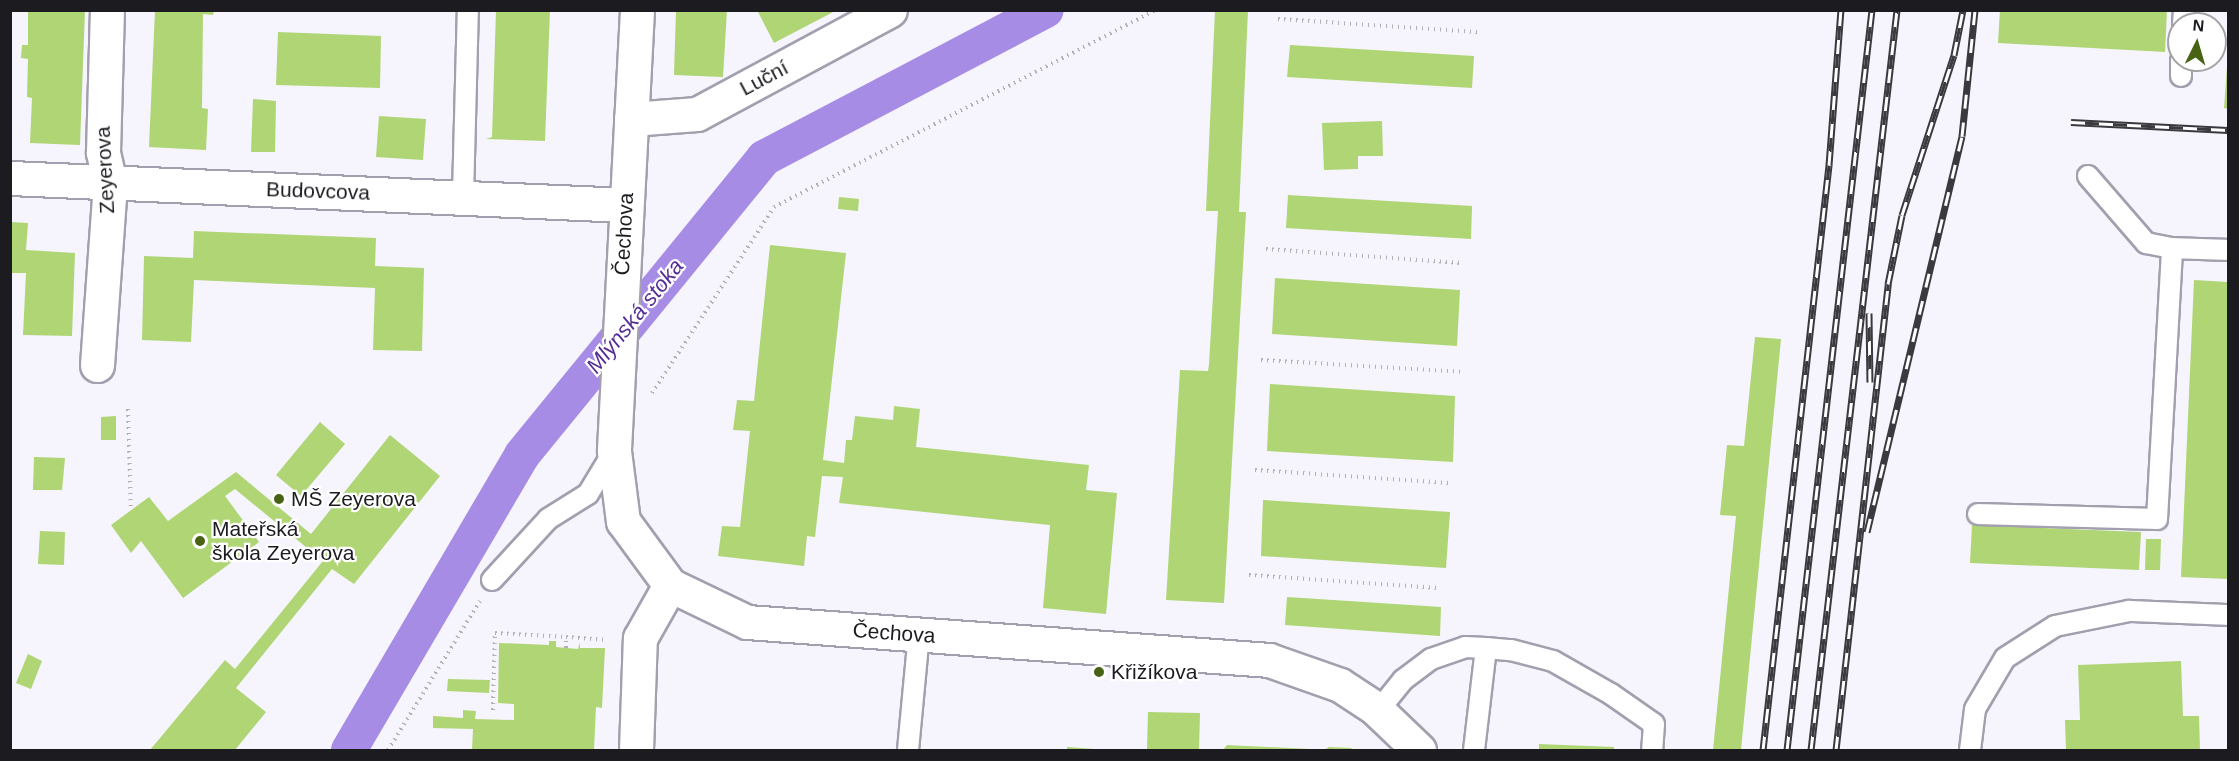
<!DOCTYPE html>
<html>
<head>
<meta charset="utf-8">
<style>
  body { margin:0 }
  #map { position:relative; width:2239px; height:761px; overflow:hidden; background:#f6f4fd; font-family:Arial,sans-serif }
  div>[style] { position:absolute }
  [style*='--x'] { left:calc(var(--x)*1px); top:calc(var(--y)*1px); width:calc(var(--w)*1px); rotate:calc(var(--a)*1deg) }
  .canal>* { height:36px; margin:-18px; padding:0 18px; transform-origin:18px; border-radius:18px; background:#a68ce5 }
  .building>* { inset:0; background:#afd575 }
  .path>* { height:4px; margin-top:-2px; transform-origin:0; background:repeating-linear-gradient(90deg,#b1b0b8 0 1.5px,transparent 0 6px) }
  .roads { filter:drop-shadow(2px 0 #a39fae) drop-shadow(-2px 0 #a39fae) drop-shadow(0 2px #a39fae) drop-shadow(0 -2px #a39fae) }
  .lane>* { height:20px; margin:-10px; padding:0 10px; transform-origin:10px; border-radius:10px; background:#fff }
  .street>* { height:33px; margin:-16.5px; padding:0 16.5px; transform-origin:16.5px; border-radius:16.5px; background:#fff }
  .rail>* { height:7px; margin-top:-3.5px; transform-origin:0; background:repeating-linear-gradient(90deg,#fff 0 14px,#3a393e 0 28px); box-sizing:border-box; border-block:2px solid #3a393e }
  .dots>* { width:16px; height:16px; translate:-50% -50%; box-sizing:border-box; border:3px solid #fff; border-radius:50% }
  span { translate:-50% -50%; white-space:nowrap; text-align:center; line-height:1.15; -webkit-text-stroke:4.5px #fff; paint-order:stroke }
  .street-label { font-size:21px; color:#1c1b20 }
  .poi-label { font-size:21px; color:#1c1b20 }
  .left { translate:0 -50%; text-align:left }
  .water-label { font-size:22px; color:#552e95; font-style:italic }
  .frame { position:absolute; inset:0; border:12px solid #1c1b20; pointer-events:none }
  .north { position:absolute; left:2167px; top:12px; width:60px; height:60px; box-sizing:border-box; background:#fff; border:2px solid #a4a4a6; border-radius:50%; rotate:5deg; font-size:16px; font-weight:700; line-height:24px; text-align:center; color:#1c1b20 }
  .north::after { content:''; display:block; margin:auto; width:21px; height:27px; background:#486313; clip-path:polygon(50% 0,100% 100%,50% 72%,0 100%) }
</style>
</head>
<body>
<div id="map">
  <div class="canal">
    <div style="--x:349;--y:750;--w:342;--a:-59.6"></div>
    <div style="--x:522;--y:455;--w:383;--a:-50.8"></div>
    <div style="--x:764;--y:158;--w:318;--a:-27.7"></div>
  </div>
  <div class="building">
    <div style="clip-path:polygon(28px 10px,85px 10px,80px 145px,30px 143px,32px 98px,27px 97px,28px 59px,21px 58px,22px 45px,28px 45px)"></div>
    <div style="clip-path:polygon(155px 10px,214px 10px,213px 15px,203px 14px,202px 108px,208px 109px,206px 150px,149px 147px)"></div>
    <div style="clip-path:polygon(496px 10px,550px 10px,545px 141px,486px 139px,492px 137px)"></div>
    <div style="clip-path:polygon(676px 10px,727px 10px,723px 77px,674px 75px)"></div>
    <div style="clip-path:polygon(757px 10px,837px 10px,774px 43px)"></div>
    <div style="clip-path:polygon(1215px 10px,1248px 10px,1239px 212px,1246px 212px,1224px 603px,1166px 600px,1180px 370px,1208px 371px,1209px 364px,1218px 211px,1206px 211px)"></div>
    <div style="clip-path:polygon(2000px 10px,2167px 10px,2165px 52px,1998px 43px)"></div>
    <div style="clip-path:polygon(278px 32px,381px 36px,380px 88px,276px 85px)"></div>
    <div style="clip-path:polygon(1290px 45px,1474px 56px,1472px 88px,1287px 77px)"></div>
    <div style="clip-path:polygon(2227px 67px,2228px 67px,2228px 109px,2224px 108px)"></div>
    <div style="clip-path:polygon(253px 99px,276px 101px,275px 152px,251px 152px)"></div>
    <div style="clip-path:polygon(379px 116px,426px 119px,423px 160px,376px 157px)"></div>
    <div style="clip-path:polygon(1382px 121px,1383px 156px,1358px 156px,1358px 169px,1324px 170px,1322px 123px)"></div>
    <div style="clip-path:polygon(1288px 195px,1472px 206px,1471px 239px,1286px 228px)"></div>
    <div style="clip-path:polygon(839px 197px,859px 199px,858px 211px,838px 209px)"></div>
    <div style="clip-path:polygon(10px 222px,28px 223px,26px 250px,75px 253px,72px 336px,23px 335px,26px 273px,10px 273px)"></div>
    <div style="clip-path:polygon(194px 231px,376px 238px,375px 266px,424px 268px,422px 351px,373px 350px,375px 288px,194px 280px,191px 342px,142px 340px,144px 256px,193px 258px)"></div>
    <div style="clip-path:polygon(770px 245px,846px 253px,823px 460px,844px 463px,846px 440px,852px 440px,855px 416px,893px 420px,894px 406px,920px 409px,916px 447px,1089px 465px,1086px 490px,1117px 493px,1106px 614px,1043px 608px,1050px 525px,839px 503px,843px 477px,822px 476px,815px 537px,807px 536px,804px 566px,718px 556px,722px 526px,740px 527px,750px 431px,733px 430px,737px 400px,754px 401px)"></div>
    <div style="clip-path:polygon(1275px 278px,1460px 290px,1457px 346px,1272px 334px)"></div>
    <div style="clip-path:polygon(2194px 280px,2228px 282px,2228px 579px,2181px 577px)"></div>
    <div style="clip-path:polygon(1755px 337px,1781px 339px,1741px 750px,1713px 750px,1736px 516px,1720px 515px,1727px 445px,1744px 446px)"></div>
    <div style="clip-path:polygon(1270px 384px,1455px 396px,1453px 462px,1267px 451px)"></div>
    <div style="clip-path:polygon(116px 416px,116px 440px,101px 440px,101px 417px)"></div>
    <div style="clip-path:polygon(320px 422px,345px 444px,301px 496px,276px 475px)"></div>
    <div style="clip-path:polygon(390px 435px,440px 476px,354px 584px,332px 569px,236px 688px,266px 712px,235px 750px,150px 750px,225px 660px,235px 669px,323px 561px,235px 489px,225px 496px,259px 542px,183px 598px,141px 541px,131px 553px,111px 525px,149px 497px,168px 521px,236px 472px,311px 534px)"></div>
    <div style="clip-path:polygon(34px 457px,65px 458px,62px 490px,33px 490px)"></div>
    <div style="clip-path:polygon(1263px 500px,1450px 512px,1446px 568px,1261px 556px)"></div>
    <div style="clip-path:polygon(1972px 525px,2141px 532px,2139px 570px,1970px 563px)"></div>
    <div style="clip-path:polygon(40px 531px,65px 532px,64px 565px,38px 564px)"></div>
    <div style="clip-path:polygon(2146px 539px,2161px 539px,2160px 570px,2145px 570px)"></div>
    <div style="clip-path:polygon(1287px 597px,1441px 607px,1440px 636px,1285px 625px)"></div>
    <div style="clip-path:polygon(549px 641px,556px 641px,556px 647px,578px 649px,580px 642px,580px 648px,605px 648px,602px 708px,596px 707px,594px 750px,472px 750px,473px 729px,433px 728px,433px 716px,463px 718px,463px 710px,476px 711px,475px 719px,514px 720px,514px 704px,498px 703px,499px 643px,549px 645px)"></div>
    <div style="clip-path:polygon(28px 654px,42px 661px,31px 689px,16px 683px)"></div>
    <div style="clip-path:polygon(2181px 661px,2183px 716px,2199px 716px,2200px 750px,2066px 750px,2065px 720px,2080px 720px,2078px 665px)"></div>
    <div style="clip-path:polygon(448px 679px,490px 680px,489px 693px,447px 691px)"></div>
    <div style="clip-path:polygon(1148px 712px,1200px 713px,1199px 750px,1147px 750px)"></div>
    <div style="clip-path:polygon(1539px 744px,1614px 747px,1614px 750px,1539px 750px)"></div>
    <div style="clip-path:polygon(1227px 745px,1310px 749px,1310px 750px,1223px 750px)"></div>
    <div style="clip-path:polygon(1067px 747px,1094px 749px,1094px 750px,1067px 750px)"></div>
    <div style="clip-path:polygon(1329px 747px,1351px 748px,1354px 750px,1324px 750px)"></div>
  </div>
  <div class="path">
    <div style="--x:1278;--y:19;--w:200;--a:3.7"></div>
    <div style="--x:1266;--y:249;--w:196;--a:4.1"></div>
    <div style="--x:1261;--y:360;--w:200;--a:3.4"></div>
    <div style="--x:652;--y:393;--w:222;--a:-56.7"></div>
    <div style="--x:774;--y:207;--w:429;--a:-27.3"></div>
    <div style="--x:128;--y:409;--w:101;--a:88.3"></div>
    <div style="--x:1255;--y:470;--w:195;--a:3.8"></div>
    <div style="--x:1249;--y:575;--w:191;--a:3.9"></div>
    <div style="--x:566;--y:648;--w:11;--a:-90"></div>
    <div style="--x:566;--y:637;--w:40;--a:4.3"></div>
    <div style="--x:493;--y:710;--w:77;--a:-88.5"></div>
    <div style="--x:495;--y:633;--w:71;--a:3.2"></div>
    <div style="--x:388;--y:750;--w:175;--a:-58.3"></div>
  </div>
  <div class="roads">
    <div class="lane">
      <div style="--x:2183;--y:24;--w:14;--a:-86"></div>
      <div style="--x:2181;--y:76;--w:16;--a:-90"></div>
      <div style="--x:2088;--y:176;--w:89;--a:49.1"></div>
      <div style="--x:2146;--y:243;--w:26;--a:11"></div>
      <div style="--x:463;--y:196;--w:186;--a:-88.5"></div>
      <div style="--x:1978;--y:514;--w:179;--a:1.6"></div>
      <div style="--x:2157;--y:519;--w:271;--a:-86.8"></div>
      <div style="--x:2172;--y:248;--w:56;--a:2"></div>
      <div style="--x:492;--y:580;--w:83;--a:-47.4"></div>
      <div style="--x:548;--y:519;--w:47;--a:-32"></div>
      <div style="--x:588;--y:494;--w:50;--a:-58.8"></div>
      <div style="--x:1486;--y:648;--w:25;--a:5"></div>
      <div style="--x:1511;--y:650;--w:43;--a:14.7"></div>
      <div style="--x:1553;--y:661;--w:67;--a:29.6"></div>
      <div style="--x:1611;--y:694;--w:52;--a:34.9"></div>
      <div style="--x:1654;--y:724;--w:26;--a:94"></div>
      <div style="--x:1378;--y:711;--w:40;--a:-51"></div>
      <div style="--x:1403;--y:680;--w:35;--a:-37"></div>
      <div style="--x:1431;--y:659;--w:36;--a:-19"></div>
      <div style="--x:1465;--y:647;--w:21;--a:3"></div>
      <div style="--x:1486;--y:648;--w:103;--a:96.7"></div>
      <div style="--x:908;--y:750;--w:117;--a:-84.6"></div>
      <div style="--x:1970;--y:750;--w:41;--a:-83"></div>
      <div style="--x:1975;--y:709;--w:59;--a:-59.5"></div>
      <div style="--x:2005;--y:658;--w:59;--a:-32.6"></div>
      <div style="--x:2055;--y:626;--w:76;--a:-11.5"></div>
      <div style="--x:2129;--y:611;--w:99;--a:2.3"></div>
    </div>
    <div class="street">
      <div style="--x:637;--y:10;--w:442;--a:93"></div>
      <div style="--x:614;--y:451;--w:71;--a:82.7"></div>
      <div style="--x:623;--y:521;--w:79;--a:53.7"></div>
      <div style="--x:670;--y:585;--w:85;--a:25.7"></div>
      <div style="--x:747;--y:622;--w:523;--a:4.16"></div>
      <div style="--x:1269;--y:660;--w:75;--a:19.4"></div>
      <div style="--x:1340;--y:685;--w:42;--a:33.3"></div>
      <div style="--x:1375;--y:708;--w:61;--a:43.7"></div>
      <div style="--x:631;--y:119;--w:66;--a:-4.3"></div>
      <div style="--x:697;--y:114;--w:219;--a:-28.3"></div>
      <div style="--x:10;--y:178;--w:616;--a:2.51"></div>
      <div style="--x:97;--y:365;--w:182;--a:-85.9"></div>
      <div style="--x:110;--y:183;--w:32;--a:-103"></div>
      <div style="--x:103;--y:152;--w:142;--a:-88.4"></div>
      <div style="--x:636;--y:750;--w:112;--a:-88"></div>
      <div style="--x:640;--y:638;--w:61;--a:-60.5"></div>
    </div>
  </div>
  <div class="rail">
    <div style="--x:2071;--y:122;--w:157;--a:2.9"></div>
    <div style="--x:1869;--y:313;--w:69;--a:89.2"></div>
    <div style="--x:1867;--y:532;--w:407;--a:-76.5"></div>
    <div style="--x:1962;--y:136;--w:127;--a:-84.1"></div>
    <div style="--x:1763;--y:750;--w:589;--a:-83.56"></div>
    <div style="--x:1829;--y:165;--w:155;--a:-85.6"></div>
    <div style="--x:1787;--y:750;--w:745;--a:-83.45"></div>
    <div style="--x:1811;--y:750;--w:745;--a:-83.37"></div>
    <div style="--x:1836;--y:750;--w:469;--a:-83.6"></div>
    <div style="--x:1888;--y:284;--w:70;--a:-78.5"></div>
    <div style="--x:1902;--y:215;--w:168;--a:-72"></div>
    <div style="--x:1954;--y:55;--w:46;--a:-78.7"></div>
  </div>
  <div class="dots">
    <div style="left:279px;top:499px;background:#486313"></div>
    <div style="left:200px;top:541px;background:#486313"></div>
    <div style="left:1099px;top:672px;background:#486313"></div>
  </div>
  <div class="street-label">
    <span style="left:764px;top:78px;rotate:-28deg">Luční</span>
    <span style="left:105px;top:170px;rotate:-93deg">Zeyerova</span>
    <span style="left:318px;top:191px;rotate:2deg">Budovcova</span>
    <span style="left:624px;top:234px;rotate:-87deg">Čechova</span>
    <span style="left:894px;top:633px;rotate:4deg">Čechova</span>
  </div>
  <div class="poi-label">
    <span class="left" style="left:291px;top:499px">MŠ Zeyerova</span>
    <span class="left" style="left:212px;top:541px">Mateřská<br>škola Zeyerova</span>
    <span class="left" style="left:1111px;top:672px">Křižíkova</span>
  </div>
  <div class="water-label">
    <span style="left:635px;top:316px;rotate:-51deg">Mlýnská stoka</span>
  </div>
  <div class="frame"></div>
  <div class="north">N</div>
</div>
</body>
</html>
